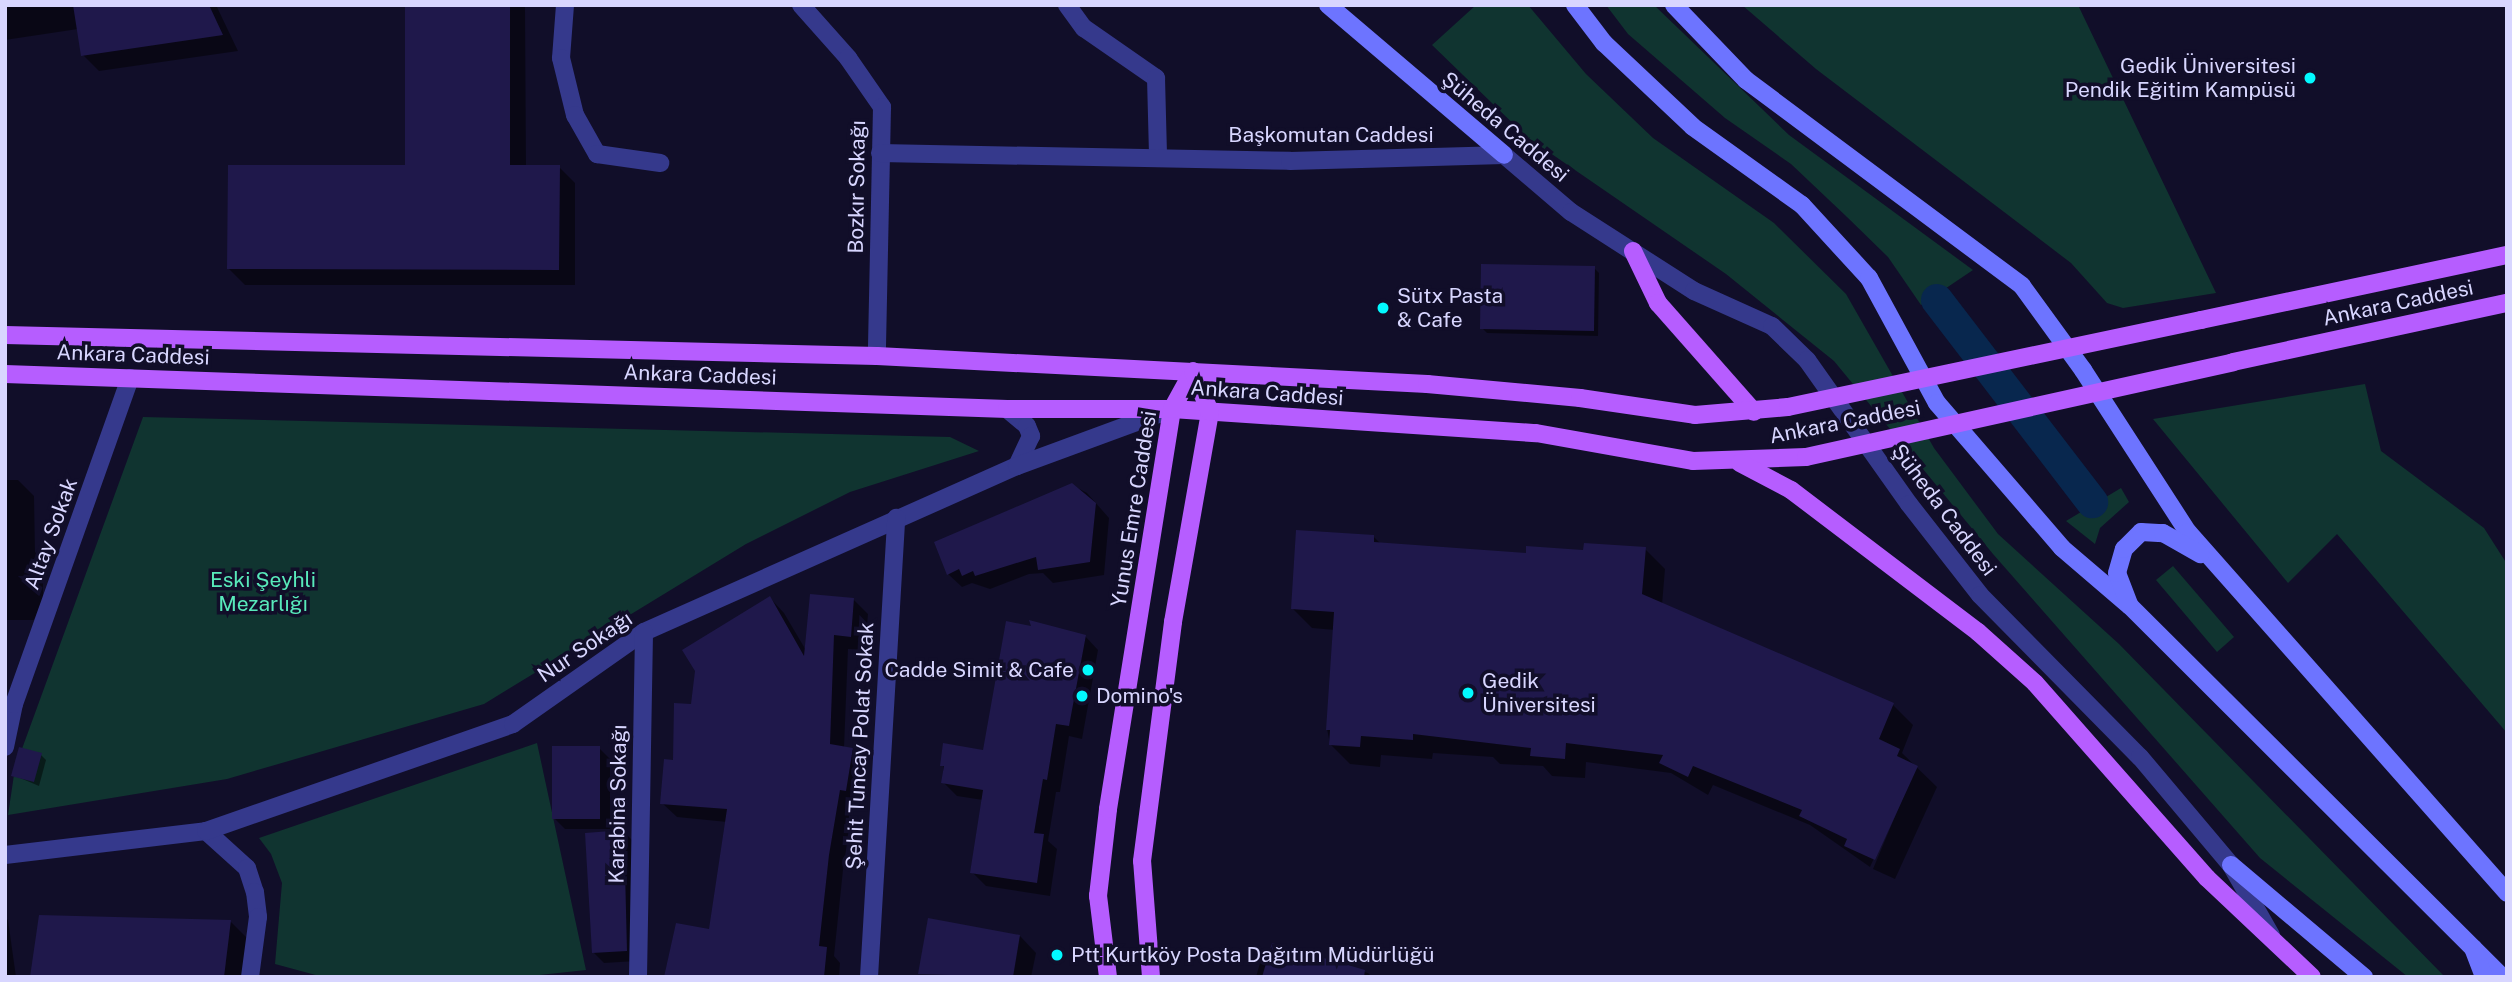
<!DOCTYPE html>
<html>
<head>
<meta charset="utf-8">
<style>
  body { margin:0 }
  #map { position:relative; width:2512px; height:982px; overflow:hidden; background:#110e29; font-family:"Public Sans",sans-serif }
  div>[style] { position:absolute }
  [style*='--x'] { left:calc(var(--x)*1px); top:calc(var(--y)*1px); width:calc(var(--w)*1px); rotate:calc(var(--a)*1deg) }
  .green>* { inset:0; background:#103430 }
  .shadow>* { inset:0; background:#0007 }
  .canal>* { height:32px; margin:-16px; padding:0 16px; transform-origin:16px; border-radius:16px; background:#08274e }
  .building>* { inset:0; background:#1f184b }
  .street>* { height:18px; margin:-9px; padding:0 9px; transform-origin:9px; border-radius:9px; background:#35398c }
  .secondary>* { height:18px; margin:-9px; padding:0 9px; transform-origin:9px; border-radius:9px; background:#6d74ff }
  .primary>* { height:18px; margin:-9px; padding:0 9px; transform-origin:9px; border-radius:9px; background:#b65dff }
  .primary-bridge>* { height:18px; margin:-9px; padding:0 9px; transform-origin:9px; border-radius:9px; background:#b65dff }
  .dots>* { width:19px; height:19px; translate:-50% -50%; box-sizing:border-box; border:4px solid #110e29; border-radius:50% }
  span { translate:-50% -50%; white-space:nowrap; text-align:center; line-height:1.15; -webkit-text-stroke:7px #110e29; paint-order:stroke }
  .poi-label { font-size:21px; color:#d8d6ff }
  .right { translate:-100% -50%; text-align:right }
  .left { translate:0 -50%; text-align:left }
  .street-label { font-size:21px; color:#d8d6ff }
  .park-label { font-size:21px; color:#58e9ba }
  .frame { position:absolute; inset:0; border:7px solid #d8d6ff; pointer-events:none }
</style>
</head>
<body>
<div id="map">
  <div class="green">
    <div style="clip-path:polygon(1476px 5px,1528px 5px,1586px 74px,1653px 138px,1774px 223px,1846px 294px,1934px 448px,1998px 534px,2119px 644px,2445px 977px,2408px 977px,2260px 858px,1993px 554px,1834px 361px,1726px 274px,1527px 137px,1432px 45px)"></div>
    <div style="clip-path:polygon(1606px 5px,1654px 5px,1789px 135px,1973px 270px,1921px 305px,1888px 257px,1847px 217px,1791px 164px,1725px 118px,1628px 34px)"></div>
    <div style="clip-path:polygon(1742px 5px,2078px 5px,2216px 293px,2123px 308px,2107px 303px,2071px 263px,1816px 69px)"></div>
    <div style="clip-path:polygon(2365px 384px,2381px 451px,2484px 528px,2507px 564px,2507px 733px,2337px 534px,2288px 583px,2153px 419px)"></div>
    <div style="clip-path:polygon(143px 417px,950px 437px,979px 451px,850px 492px,746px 544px,484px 704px,227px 779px,8px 815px,15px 768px)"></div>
    <div style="clip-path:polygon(2121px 488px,2129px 502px,2100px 528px,2095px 544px,2066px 521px)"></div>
    <div style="clip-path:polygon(2173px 566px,2234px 637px,2217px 652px,2156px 580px)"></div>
    <div style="clip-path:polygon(537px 743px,586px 970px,521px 977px,323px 977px,275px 964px,282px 883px,271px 854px,259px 838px)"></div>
  </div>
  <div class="shadow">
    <div style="clip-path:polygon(5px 5px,216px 5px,238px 51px,99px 71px,83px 55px,78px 29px,5px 40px)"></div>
    <div style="clip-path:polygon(406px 5px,525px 6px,526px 167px,559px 167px,575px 183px,575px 285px,245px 285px,229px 269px,407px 167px)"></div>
    <div style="clip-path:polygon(1594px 268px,1599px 273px,1598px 336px,1487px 333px,1482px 328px)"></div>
    <div style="clip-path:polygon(5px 480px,18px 480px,34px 496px,35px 552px,43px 560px,43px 598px,34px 620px,5px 620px)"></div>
    <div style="clip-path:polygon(1072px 485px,1087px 493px,1109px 518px,1104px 575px,1053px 583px,1043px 573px,1029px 574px,990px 589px,972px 583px,962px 587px,948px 574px)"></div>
    <div style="clip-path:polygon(1373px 536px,1382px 545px,1527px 555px,1645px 549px,1665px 569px,1662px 605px,1893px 705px,1913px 725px,1902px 753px,1937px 787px,1895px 879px,1873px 869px,1914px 771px,1870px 867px,1810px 825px,1713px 785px,1708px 795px,1671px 773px,1586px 762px,1585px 778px,1552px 776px,1543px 766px,1500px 764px,1493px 757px,1433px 753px,1432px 759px,1381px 755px,1380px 767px,1350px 764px,1330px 744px,1327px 729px,1335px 630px,1312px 628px,1292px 608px)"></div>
    <div style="clip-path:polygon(770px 598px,784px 613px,807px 652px,853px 599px,868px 614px,865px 650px,848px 649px,844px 748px,852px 750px,867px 764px,860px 805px,853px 804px,843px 870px,834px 956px,840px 963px,839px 977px,666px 977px,711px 931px,727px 822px,677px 817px,662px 803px,693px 705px)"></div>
    <div style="clip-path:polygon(1085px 636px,1098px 650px,1082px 739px,1069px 736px,1060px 792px,1056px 792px,1048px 841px,1057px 849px,1050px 896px,986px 886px,972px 872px,983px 800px,957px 796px,943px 782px,944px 745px,985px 752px)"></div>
    <div style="clip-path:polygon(599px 748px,610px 759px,610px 829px,565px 829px,554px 818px)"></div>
    <div style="clip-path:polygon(41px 755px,46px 760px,39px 786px,13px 775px)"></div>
    <div style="clip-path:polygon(624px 832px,634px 842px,637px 961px,604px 963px,593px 952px)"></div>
    <div style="clip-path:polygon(5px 918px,8px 920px,16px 977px,5px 977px)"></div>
    <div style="clip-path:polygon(231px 922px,259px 950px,256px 977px,32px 977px)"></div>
    <div style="clip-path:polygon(1020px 936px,1036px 953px,1031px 977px,920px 973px)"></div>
    <div style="clip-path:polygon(1273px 945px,1368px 973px,1372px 977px,1256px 977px,1260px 963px,1267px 965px)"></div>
  </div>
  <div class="canal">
    <div style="--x:1937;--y:300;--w:255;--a:52.5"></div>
  </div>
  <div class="building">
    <div style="clip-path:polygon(73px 5px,209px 5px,223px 35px,81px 56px)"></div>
    <div style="clip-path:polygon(405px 5px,510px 5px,510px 165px,560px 165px,559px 270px,227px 269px,228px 165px,405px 165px)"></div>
    <div style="clip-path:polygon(1481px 264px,1595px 266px,1594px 331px,1480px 329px)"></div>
    <div style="clip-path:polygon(1072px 483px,1096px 503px,1090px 562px,1038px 570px,1036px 557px,975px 576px,973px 571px,962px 576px,959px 569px,947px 575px,934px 542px)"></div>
    <div style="clip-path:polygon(1296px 530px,1374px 535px,1374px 542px,1526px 553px,1526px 546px,1583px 550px,1584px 543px,1646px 547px,1642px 594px,1894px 703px,1879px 739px,1900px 749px,1897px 756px,1918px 766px,1875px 860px,1844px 846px,1847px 839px,1799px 816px,1802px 810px,1693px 766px,1688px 777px,1659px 763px,1663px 755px,1566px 743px,1565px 759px,1530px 756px,1531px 748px,1413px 734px,1413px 740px,1361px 736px,1360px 747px,1329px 745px,1330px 730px,1326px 730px,1334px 612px,1291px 609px)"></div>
    <div style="clip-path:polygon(810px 594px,854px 598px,851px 637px,834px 635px,830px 744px,853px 748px,846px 791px,840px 790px,829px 855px,819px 946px,827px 947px,824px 977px,664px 977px,676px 923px,709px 929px,727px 809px,660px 804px,664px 759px,673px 760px,674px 703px,691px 704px,695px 671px,682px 650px,770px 596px,804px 656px)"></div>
    <div style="clip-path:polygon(1029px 620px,1086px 635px,1069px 726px,1056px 724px,1047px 780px,1043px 779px,1034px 833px,1044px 834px,1037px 883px,970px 873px,983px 790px,941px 783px,944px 766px,940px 766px,943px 743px,983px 750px,1006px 621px,1031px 626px)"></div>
    <div style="clip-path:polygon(552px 746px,600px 746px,600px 819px,552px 819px)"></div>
    <div style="clip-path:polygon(19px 747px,42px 753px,34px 782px,11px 776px)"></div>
    <div style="clip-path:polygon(624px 830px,627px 951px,592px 953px,585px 833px)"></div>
    <div style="clip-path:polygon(39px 915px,231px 920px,224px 977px,30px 977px)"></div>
    <div style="clip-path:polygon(928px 918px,1020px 935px,1013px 977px,918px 974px)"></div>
    <div style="clip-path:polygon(1272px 943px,1365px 970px,1364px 977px,1262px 977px)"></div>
  </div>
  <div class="street">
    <div style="--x:565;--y:5;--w:53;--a:94.3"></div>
    <div style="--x:561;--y:58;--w:59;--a:76.2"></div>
    <div style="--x:575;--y:115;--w:45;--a:60.6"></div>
    <div style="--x:597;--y:154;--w:64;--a:8.1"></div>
    <div style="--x:801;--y:5;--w:71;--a:48.4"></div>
    <div style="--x:848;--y:58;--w:60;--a:55.2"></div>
    <div style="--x:882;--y:107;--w:249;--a:91.2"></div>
    <div style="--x:1067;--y:5;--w:29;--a:54"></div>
    <div style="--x:1084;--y:28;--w:88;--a:34.8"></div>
    <div style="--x:1156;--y:78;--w:79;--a:88.5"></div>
    <div style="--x:880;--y:153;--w:410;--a:1.1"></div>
    <div style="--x:1290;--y:161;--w:214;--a:-1.6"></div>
    <div style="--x:1504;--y:155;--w:88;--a:40.4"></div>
    <div style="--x:1571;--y:212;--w:146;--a:32.7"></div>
    <div style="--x:1694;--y:291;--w:85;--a:24.2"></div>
    <div style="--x:1772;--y:326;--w:49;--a:44.2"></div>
    <div style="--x:1807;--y:360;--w:176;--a:54.7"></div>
    <div style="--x:1909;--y:504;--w:115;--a:52"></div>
    <div style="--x:1980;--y:595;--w:228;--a:45.4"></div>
    <div style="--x:2140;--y:757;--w:141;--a:49.9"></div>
    <div style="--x:2231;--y:865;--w:81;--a:60.3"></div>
    <div style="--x:1007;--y:409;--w:26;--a:40"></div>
    <div style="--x:1027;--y:426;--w:11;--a:68"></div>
    <div style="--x:1031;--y:436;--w:33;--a:115"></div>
    <div style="--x:5;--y:747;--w:44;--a:-78.2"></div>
    <div style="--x:14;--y:704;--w:346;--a:-70.4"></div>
    <div style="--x:206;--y:831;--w:55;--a:42.1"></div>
    <div style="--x:247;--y:868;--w:25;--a:72"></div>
    <div style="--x:255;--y:892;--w:25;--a:83"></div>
    <div style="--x:258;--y:917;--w:61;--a:97.6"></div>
    <div style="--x:5;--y:855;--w:202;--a:-6.8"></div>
    <div style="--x:206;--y:831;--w:325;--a:-19.2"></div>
    <div style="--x:513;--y:724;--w:160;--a:-35.1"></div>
    <div style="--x:644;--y:632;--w:408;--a:-24"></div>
    <div style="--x:1017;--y:466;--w:165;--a:-20.2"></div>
    <div style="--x:638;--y:977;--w:345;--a:-89"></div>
    <div style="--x:869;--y:977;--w:460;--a:-86.6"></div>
  </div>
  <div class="secondary">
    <div style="--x:1328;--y:5;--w:231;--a:40.4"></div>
    <div style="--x:1575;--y:5;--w:48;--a:52.7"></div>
    <div style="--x:1604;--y:43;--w:122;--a:43.3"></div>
    <div style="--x:1693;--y:127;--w:134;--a:35.6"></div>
    <div style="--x:1802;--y:205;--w:99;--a:47.5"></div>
    <div style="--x:1869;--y:278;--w:142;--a:61.5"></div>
    <div style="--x:1937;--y:403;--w:191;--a:49.2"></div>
    <div style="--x:2062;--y:548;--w:89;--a:40.5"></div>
    <div style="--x:2130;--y:606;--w:525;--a:44.92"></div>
    <div style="--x:1674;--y:5;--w:104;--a:46.2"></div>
    <div style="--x:1746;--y:80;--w:344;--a:36.7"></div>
    <div style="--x:2022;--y:286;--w:104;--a:54"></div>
    <div style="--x:2083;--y:370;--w:193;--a:57.1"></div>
    <div style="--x:2188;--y:532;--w:482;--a:48.5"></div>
    <div style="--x:2129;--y:604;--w:33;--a:-111"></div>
    <div style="--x:2117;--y:573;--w:25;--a:-74"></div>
    <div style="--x:2124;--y:549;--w:24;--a:-45"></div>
    <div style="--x:2141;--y:532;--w:22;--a:3"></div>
    <div style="--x:2163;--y:533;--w:43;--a:29.6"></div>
    <div style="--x:2231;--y:865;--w:174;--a:40.1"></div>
    <div style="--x:2473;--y:948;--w:31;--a:69"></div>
  </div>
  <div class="primary">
    <div style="--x:1633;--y:251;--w:58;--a:64.3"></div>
    <div style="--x:1658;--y:303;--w:145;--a:48.6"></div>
    <div style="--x:2201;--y:320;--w:313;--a:-12"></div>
    <div style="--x:5;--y:335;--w:872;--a:1.38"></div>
    <div style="--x:877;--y:356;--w:551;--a:2.91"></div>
    <div style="--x:1427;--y:384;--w:154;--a:5.2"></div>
    <div style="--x:1580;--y:398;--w:116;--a:8.4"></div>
    <div style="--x:1695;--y:415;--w:93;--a:-4.9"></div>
    <div style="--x:2233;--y:362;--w:280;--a:-12.2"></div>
    <div style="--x:5;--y:374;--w:1003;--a:2"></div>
    <div style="--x:1007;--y:409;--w:165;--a:0"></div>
    <div style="--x:1172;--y:409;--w:365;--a:3.8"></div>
    <div style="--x:1536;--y:433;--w:159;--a:10.1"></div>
    <div style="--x:1693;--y:461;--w:113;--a:-2"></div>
    <div style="--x:1740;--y:463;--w:58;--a:27.9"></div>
    <div style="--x:1791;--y:490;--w:235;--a:37.2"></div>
    <div style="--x:1978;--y:632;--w:76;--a:41.8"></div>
    <div style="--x:2035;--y:683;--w:260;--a:48.6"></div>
    <div style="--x:2207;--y:878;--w:144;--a:43.3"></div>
    <div style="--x:1108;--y:977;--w:82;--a:-97"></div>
    <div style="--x:1098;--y:896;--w:88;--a:-83.4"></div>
    <div style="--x:1108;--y:809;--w:405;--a:-80.9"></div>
    <div style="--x:1172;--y:409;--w:43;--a:-61.1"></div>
    <div style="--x:1151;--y:977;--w:116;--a:-94.4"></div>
    <div style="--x:1142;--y:861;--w:241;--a:-82.6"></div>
    <div style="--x:1173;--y:622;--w:213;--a:-80"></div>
    <div style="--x:1210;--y:412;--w:44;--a:-112.5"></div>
  </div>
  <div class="primary-bridge">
    <div style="--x:1788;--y:407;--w:422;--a:-11.9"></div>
    <div style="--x:1806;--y:457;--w:437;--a:-12.5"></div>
  </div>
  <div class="dots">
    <div style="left:2310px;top:78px;background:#02f9ff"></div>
    <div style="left:1383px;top:308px;background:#02f9ff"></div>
    <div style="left:1088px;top:670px;background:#02f9ff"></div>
    <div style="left:1468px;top:693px;background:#02f9ff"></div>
    <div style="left:1082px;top:696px;background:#02f9ff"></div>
    <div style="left:1057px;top:955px;background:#02f9ff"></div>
  </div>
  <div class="poi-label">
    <span class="right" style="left:2296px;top:78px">Gedik Üniversitesi<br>Pendik Eğitim Kampüsü</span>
    <span class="left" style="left:1397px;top:308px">Sütx Pasta<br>&amp; Cafe</span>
    <span class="right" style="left:1074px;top:670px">Cadde Simit &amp; Cafe</span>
    <span class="left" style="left:1482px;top:693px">Gedik<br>Üniversitesi</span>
    <span class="left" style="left:1096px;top:696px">Domino's</span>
    <span class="left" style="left:1071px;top:955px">Ptt Kurtköy Posta Dağıtım Müdürlüğü</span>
  </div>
  <div class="street-label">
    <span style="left:1505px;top:127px;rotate:40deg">Şüheda Caddesi</span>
    <span style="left:1331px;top:135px">Başkomutan Caddesi</span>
    <span style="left:857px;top:187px;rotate:-89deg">Bozkır Sokağı</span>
    <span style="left:2398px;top:303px;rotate:-12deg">Ankara Caddesi</span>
    <span style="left:133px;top:355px;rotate:2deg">Ankara Caddesi</span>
    <span style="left:700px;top:375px;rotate:2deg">Ankara Caddesi</span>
    <span style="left:1267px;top:393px;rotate:4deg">Ankara Caddesi</span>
    <span style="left:1845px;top:422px;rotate:-11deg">Ankara Caddesi</span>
    <span style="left:1134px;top:509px;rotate:-81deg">Yunus Emre Caddesi</span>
    <span style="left:1944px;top:510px;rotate:53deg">Şüheda Caddesi</span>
    <span style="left:51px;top:534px;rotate:-70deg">Altay Sokak</span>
    <span style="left:585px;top:647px;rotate:-34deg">Nur Sokağı</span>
    <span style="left:860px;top:746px;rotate:-87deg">Şehit Tuncay Polat Sokak</span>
    <span style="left:618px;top:804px;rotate:-89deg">Karabina Sokağı</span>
  </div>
  <div class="park-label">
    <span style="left:263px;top:592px">Eski Şeyhli<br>Mezarlığı</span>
  </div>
  <div class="frame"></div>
</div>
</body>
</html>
